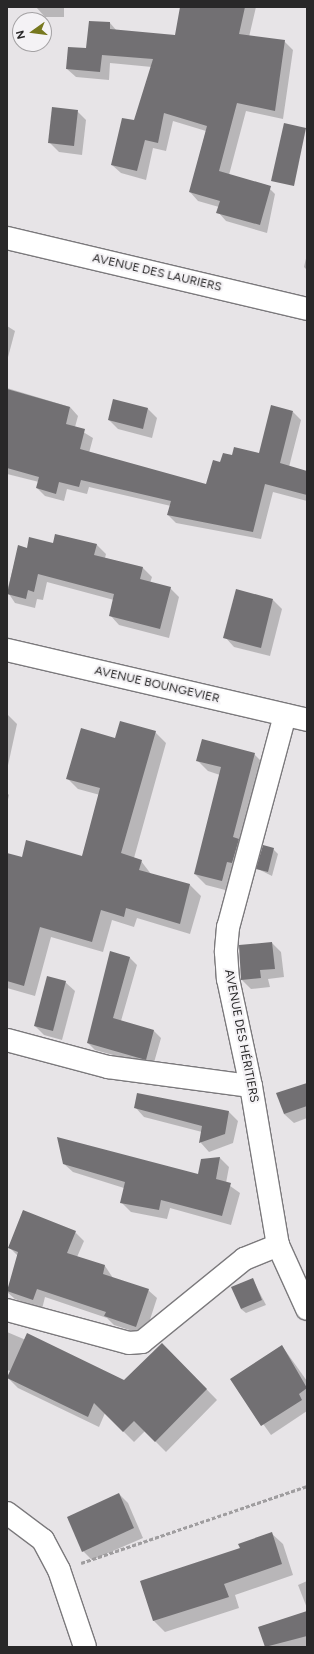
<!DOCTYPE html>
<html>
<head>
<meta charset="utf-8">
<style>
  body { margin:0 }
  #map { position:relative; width:314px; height:1654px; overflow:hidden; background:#e7e4e7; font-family:Figtree,sans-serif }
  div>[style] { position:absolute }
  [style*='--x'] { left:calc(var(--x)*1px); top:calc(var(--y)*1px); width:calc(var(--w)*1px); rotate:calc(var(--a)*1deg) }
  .shadow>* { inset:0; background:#0003 }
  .building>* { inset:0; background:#727073 }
  .path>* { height:2.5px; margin-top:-1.25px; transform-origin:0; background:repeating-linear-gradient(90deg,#9f9d9f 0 4px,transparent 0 6px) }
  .roads { filter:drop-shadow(1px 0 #7b797c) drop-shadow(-1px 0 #7b797c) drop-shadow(0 1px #7b797c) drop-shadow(0 -1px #7b797c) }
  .street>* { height:22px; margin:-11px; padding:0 11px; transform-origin:11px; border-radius:11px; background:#fff }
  span { translate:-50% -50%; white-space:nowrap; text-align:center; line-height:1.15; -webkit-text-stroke:4px #f4f2f5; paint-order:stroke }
  .street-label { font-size:12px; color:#292829 }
  .frame { position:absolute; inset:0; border:8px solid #292829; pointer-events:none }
  .north { position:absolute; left:12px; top:12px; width:40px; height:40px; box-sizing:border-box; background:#f4f2f5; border:1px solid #a3a1a3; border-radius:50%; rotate:256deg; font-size:11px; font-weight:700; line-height:16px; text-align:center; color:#292829 }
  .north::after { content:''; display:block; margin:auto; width:14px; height:18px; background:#77781f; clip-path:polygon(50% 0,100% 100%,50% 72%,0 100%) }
</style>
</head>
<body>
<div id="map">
  <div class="shadow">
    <div style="clip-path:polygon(36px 7px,64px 7px,64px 17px,45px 17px)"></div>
    <div style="clip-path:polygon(181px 7px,256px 7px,249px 37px,284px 41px,293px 50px,283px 119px,246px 111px,229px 175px,266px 185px,275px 194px,267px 233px,226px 221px,218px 212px,219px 207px,198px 201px,190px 192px,206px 131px,173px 121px,166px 151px,153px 148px,146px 180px,121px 173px,112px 165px,134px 122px,152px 67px,110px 63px,109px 80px,76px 77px,67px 69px,110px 23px,117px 31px,176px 36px)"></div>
    <div style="clip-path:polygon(77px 111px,86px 120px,82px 155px,59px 152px,50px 143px)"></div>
    <div style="clip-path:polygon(307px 254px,307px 270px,304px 267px)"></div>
    <div style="clip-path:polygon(7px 326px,15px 331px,7px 361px)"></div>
    <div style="clip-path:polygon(7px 388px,70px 407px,78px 416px,75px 427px,93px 438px,89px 453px,207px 485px,221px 463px,232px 456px,259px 454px,293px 412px,301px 420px,289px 467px,307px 472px,307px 501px,273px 492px,261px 539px,176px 523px,168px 515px,171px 506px,89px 487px,87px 494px,67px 489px,64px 501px,45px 496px,37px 488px,39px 482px,7px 474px)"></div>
    <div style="clip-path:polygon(114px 401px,148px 409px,157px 418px,152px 438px,118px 429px,109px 420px)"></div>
    <div style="clip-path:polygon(54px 545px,97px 545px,106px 554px,105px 558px,143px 568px,152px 577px,150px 583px,170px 588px,179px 597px,169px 638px,119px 625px,110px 615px,114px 600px,47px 582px,43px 600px,37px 599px,35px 608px,15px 603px,7px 591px,19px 546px,27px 549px)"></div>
    <div style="clip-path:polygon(273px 600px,282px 609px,270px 656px,234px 647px,225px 637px)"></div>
    <div style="clip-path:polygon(7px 714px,17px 724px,7px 770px)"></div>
    <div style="clip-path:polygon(155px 732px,166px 743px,134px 858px,141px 861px,151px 874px,190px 885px,201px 896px,190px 934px,137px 918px,134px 927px,112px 920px,103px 952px,51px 937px,35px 996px,7px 988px,7px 854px,23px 858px,82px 857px,100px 795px,78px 789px,68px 779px,115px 740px)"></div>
    <div style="clip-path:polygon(254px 754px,265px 765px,233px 892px,206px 885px,195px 874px,220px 775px,208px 771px,197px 760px)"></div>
    <div style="clip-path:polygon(7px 793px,9px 795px,7px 804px)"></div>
    <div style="clip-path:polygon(273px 849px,278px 854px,272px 876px,258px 869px)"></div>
    <div style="clip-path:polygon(272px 943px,281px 952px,284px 977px,268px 979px,270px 987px,251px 989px,242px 980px)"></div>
    <div style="clip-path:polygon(111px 952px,130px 958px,137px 965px,121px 1021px,154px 1031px,161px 1038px,153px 1066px,95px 1050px,88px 1043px)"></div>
    <div style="clip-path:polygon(65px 982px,75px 991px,62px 1040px,44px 1035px,35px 1026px)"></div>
    <div style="clip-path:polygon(307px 1085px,307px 1118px,294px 1123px,284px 1114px)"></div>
    <div style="clip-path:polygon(135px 1107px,229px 1112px,238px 1121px,233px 1143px,209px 1152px,201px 1143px,202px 1132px,144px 1117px)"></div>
    <div style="clip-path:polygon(220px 1158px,229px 1167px,226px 1183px,240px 1193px,231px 1225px,170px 1208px,167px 1219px,131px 1212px,122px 1203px,124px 1188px,73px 1172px,63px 1163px,199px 1176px,202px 1160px)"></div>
    <div style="clip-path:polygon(75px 1232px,84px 1241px,77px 1257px,105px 1266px,113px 1278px,148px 1290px,157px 1298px,145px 1335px,114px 1325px,107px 1318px,45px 1297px,42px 1309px,15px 1299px,7px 1292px,18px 1256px,9px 1247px)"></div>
    <div style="clip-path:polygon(253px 1280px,266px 1305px,246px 1313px,241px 1309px)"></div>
    <div style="clip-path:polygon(7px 1332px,125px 1382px,162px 1344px,217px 1400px,166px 1452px,145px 1431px,134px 1442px,105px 1413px,99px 1427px,18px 1388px,7px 1377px,10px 1371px,7px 1370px)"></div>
    <div style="clip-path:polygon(282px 1346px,307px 1381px,307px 1411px,271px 1435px,231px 1379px)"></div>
    <div style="clip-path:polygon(119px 1494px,128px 1503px,143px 1538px,92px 1560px,83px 1551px)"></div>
    <div style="clip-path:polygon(271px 1533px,283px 1544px,293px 1575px,235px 1595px,239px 1608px,165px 1632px,154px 1621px,141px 1581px,241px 1549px)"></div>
    <div style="clip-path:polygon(307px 1581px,307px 1608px,298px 1585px)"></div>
    <div style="clip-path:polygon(307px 1612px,307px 1647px,266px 1647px,259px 1627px)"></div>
  </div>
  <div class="building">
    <div style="clip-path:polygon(180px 7px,245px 7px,239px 34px,285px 40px,275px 111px,237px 103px,219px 171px,271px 186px,260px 225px,216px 213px,220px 201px,189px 192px,207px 126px,164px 113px,158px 143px,145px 140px,137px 171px,111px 165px,122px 118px,134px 120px,153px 59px,102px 55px,100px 72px,66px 69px,68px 47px,86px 48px,89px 21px,110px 22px,110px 29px,175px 35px)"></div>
    <div style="clip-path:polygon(52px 107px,78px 110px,74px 146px,48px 143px)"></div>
    <div style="clip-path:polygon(284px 123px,306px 128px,294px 186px,271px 181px)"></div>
    <div style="clip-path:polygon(7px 389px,70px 407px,66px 424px,85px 429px,80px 449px,206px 484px,213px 460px,220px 462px,223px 453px,232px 455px,234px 447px,259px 453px,271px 405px,293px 411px,280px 463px,307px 471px,307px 495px,265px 484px,253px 532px,167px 515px,171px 501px,81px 480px,79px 487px,59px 482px,56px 494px,36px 488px,39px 477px,7px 468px)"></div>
    <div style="clip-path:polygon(113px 399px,148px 408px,143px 429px,108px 420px)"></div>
    <div style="clip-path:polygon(55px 534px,97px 544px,94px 555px,143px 567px,140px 579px,171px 587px,160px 629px,109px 616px,114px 594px,38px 574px,34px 592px,28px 590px,26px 599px,7px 594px,18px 545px,27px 548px,29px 537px,53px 543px)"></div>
    <div style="clip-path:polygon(236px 589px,273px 599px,261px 648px,223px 638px)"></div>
    <div style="clip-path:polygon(120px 721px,156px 731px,121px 853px,142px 860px,139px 870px,190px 884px,180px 924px,126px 908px,124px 917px,101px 910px,92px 942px,40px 927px,24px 986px,7px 981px,7px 853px,22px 857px,26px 840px,82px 856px,100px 788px,66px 779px,81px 728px,115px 738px)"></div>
    <div style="clip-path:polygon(202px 739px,255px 753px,233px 837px,239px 839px,232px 863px,227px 862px,222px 881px,194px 874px,221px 767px,196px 761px)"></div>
    <div style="clip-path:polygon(263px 845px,274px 848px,268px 872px,256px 869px)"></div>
    <div style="clip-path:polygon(272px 942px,275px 969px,260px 970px,261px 978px,241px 980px,239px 945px)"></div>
    <div style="clip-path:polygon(110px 951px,130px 957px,113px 1018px,154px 1030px,146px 1060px,87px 1043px)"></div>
    <div style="clip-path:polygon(47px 976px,66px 981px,53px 1031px,34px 1026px)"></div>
    <div style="clip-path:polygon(307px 1083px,307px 1106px,284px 1114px,276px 1093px)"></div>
    <div style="clip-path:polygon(137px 1093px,229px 1111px,225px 1134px,199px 1143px,202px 1126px,134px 1108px)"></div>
    <div style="clip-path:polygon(57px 1137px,198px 1174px,201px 1159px,220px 1157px,216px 1179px,231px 1183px,222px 1216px,161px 1200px,159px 1210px,120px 1203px,125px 1182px,63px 1164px)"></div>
    <div style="clip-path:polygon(23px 1210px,76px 1231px,67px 1253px,105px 1265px,103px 1274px,149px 1289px,136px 1327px,104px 1316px,106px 1312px,37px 1289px,33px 1300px,7px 1291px,18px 1252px,8px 1248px)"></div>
    <div style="clip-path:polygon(253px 1278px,262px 1300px,241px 1309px,231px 1287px)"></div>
    <div style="clip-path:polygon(27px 1333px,124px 1380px,162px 1343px,207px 1389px,155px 1442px,134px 1421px,123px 1432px,94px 1403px,88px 1417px,7px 1378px)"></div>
    <div style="clip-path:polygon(282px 1345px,307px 1388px,299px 1394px,302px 1400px,261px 1426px,230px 1379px)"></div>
    <div style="clip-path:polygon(119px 1493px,134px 1528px,82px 1552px,67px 1517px)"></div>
    <div style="clip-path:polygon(272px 1532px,282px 1564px,224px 1584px,229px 1597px,153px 1621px,140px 1581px,240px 1548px,238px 1544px)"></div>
    <div style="clip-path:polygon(307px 1611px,307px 1636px,265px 1647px,258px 1627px)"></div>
  </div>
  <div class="path">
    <div style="--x:81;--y:1563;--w:239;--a:-18.8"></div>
  </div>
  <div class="roads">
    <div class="street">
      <div style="--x:7;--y:238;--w:308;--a:13.3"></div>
      <div style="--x:7;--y:650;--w:308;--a:13.1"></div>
      <div style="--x:285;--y:715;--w:220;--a:105"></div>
      <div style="--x:228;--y:927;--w:25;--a:95"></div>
      <div style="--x:226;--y:952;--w:27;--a:86"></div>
      <div style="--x:228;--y:979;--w:109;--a:77.9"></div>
      <div style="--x:251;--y:1086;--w:161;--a:80.4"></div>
      <div style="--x:278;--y:1245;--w:70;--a:65.6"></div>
      <div style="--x:7;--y:1040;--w:105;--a:15"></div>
      <div style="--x:108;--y:1067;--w:144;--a:7.6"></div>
      <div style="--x:7;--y:1310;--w:126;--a:15.1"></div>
      <div style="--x:129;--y:1343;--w:13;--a:-4"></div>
      <div style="--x:142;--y:1342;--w:132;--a:-39.1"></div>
      <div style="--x:244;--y:1259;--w:37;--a:-22"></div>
      <div style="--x:7;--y:1513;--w:45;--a:36.9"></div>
      <div style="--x:43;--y:1540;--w:34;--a:62"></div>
      <div style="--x:59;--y:1570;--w:81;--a:71.3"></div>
    </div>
  </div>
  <div class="street-label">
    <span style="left:157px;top:273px;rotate:13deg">AVENUE DES LAURIERS</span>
    <span style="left:157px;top:685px;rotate:13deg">AVENUE BOUNGEVIER</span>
    <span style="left:241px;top:1036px;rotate:79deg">AVENUE DES HÉRITIERS</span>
  </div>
  <div class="frame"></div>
  <div class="north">N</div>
</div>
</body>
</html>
